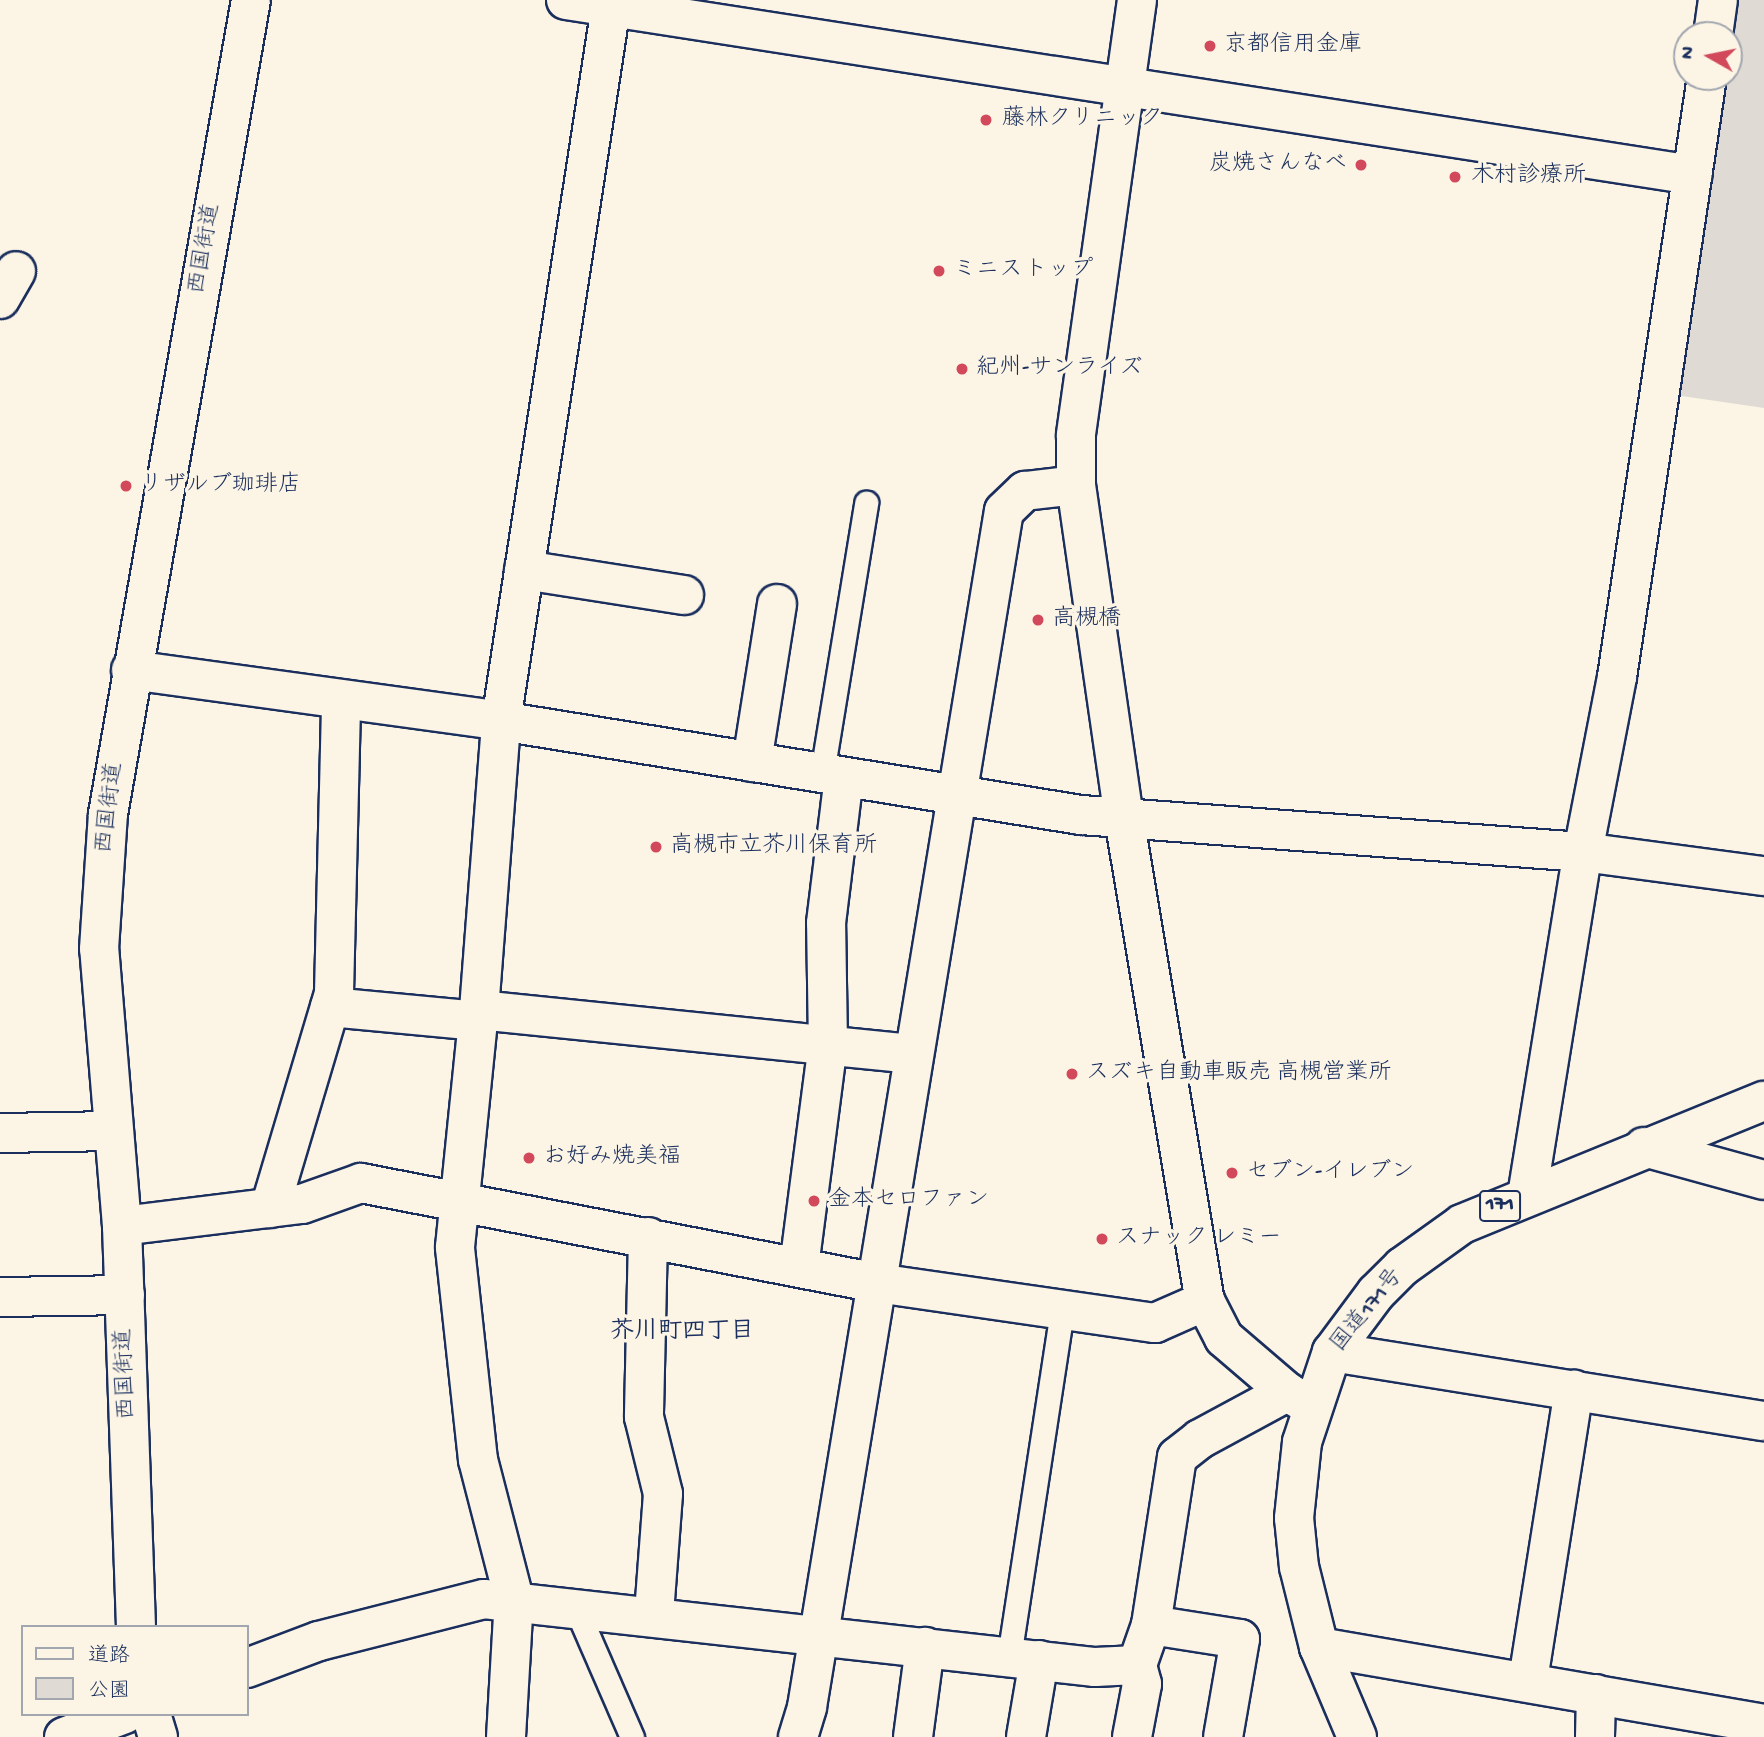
<!DOCTYPE html>
<html>
<head>
<meta charset="utf-8">
<style>
  body { margin:0 }
  #map { position:relative; width:1764px; height:1737px; overflow:hidden; background:#fcf5e5; font-family:"Gochi Hand","Klee One",sans-serif }
  div>[style] { position:absolute }
  [style*='--x'] { left:calc(var(--x)*1px); top:calc(var(--y)*1px); width:calc(var(--w)*1px); rotate:calc(var(--a)*1deg) }
  .green>* { inset:0; background:#dfdbd4 }
  .roads { filter:drop-shadow(2px 0 #1b2f5e) drop-shadow(-2px 0 #1b2f5e) drop-shadow(0 2px #1b2f5e) drop-shadow(0 -2px #1b2f5e) }
  .lane>* { height:23px; margin:-11.5px; padding:0 11.5px; transform-origin:11.5px; border-radius:11.5px; background:#fcf5e5 }
  .street>* { height:38px; margin:-19px; padding:0 19px; transform-origin:19px; border-radius:19px; background:#fcf5e5 }
  .secondary>* { height:38px; margin:-19px; padding:0 19px; transform-origin:19px; border-radius:19px; background:#fcf5e5 }
  .highway>* { height:38px; margin:-19px; padding:0 19px; transform-origin:19px; border-radius:19px; background:#fcf5e5 }
  .dots>* { width:19px; height:19px; translate:-50% -50%; box-sizing:border-box; border:4px solid #fcf5e5; border-radius:50% }
  span { translate:-50% -50%; white-space:nowrap; text-align:center; line-height:1.15; -webkit-text-stroke:7px #fcf5e5; paint-order:stroke }
  .shield-label span { padding:2px 5px; background:#fcf5e5; border:2px solid; border-radius:5px; -webkit-text-stroke-width:0 }
  .shield-label { font-size:21px; color:#1b2f5e; font-weight:700 }
  .poi-label { font-size:23px; color:#1b2f5e }
  .left { translate:0 -50%; text-align:left }
  .right { translate:-100% -50%; text-align:right }
  .street-label { font-size:23px; color:#1b2f5e }
  .neighbourhood-label { font-size:24px; color:#1b2f5e; font-weight:700 }
  .legend { position:absolute; left:21px; top:1625px; width:228px; height:91px; box-sizing:border-box; background:#fcf5e5; border:2px solid #a2a6af; margin:0; padding:9px 12px; list-style:none; font-size:21px; color:#1b2f5e }
  .legend li { display:flex; align-items:center; gap:14px; height:35px }
  .legend b { width:35px; border:2px solid #a2a6af }
  .north { position:absolute; left:1673px; top:21px; width:70px; height:70px; box-sizing:border-box; background:#fcf5e5; border:2px solid #a2a6af; border-radius:50%; rotate:279deg; font-size:19px; font-weight:700; line-height:28px; text-align:center; color:#1b2f5e }
  .north::after { content:''; display:block; margin:auto; width:24px; height:32px; background:#d1495b; clip-path:polygon(50% 0,100% 100%,50% 72%,0 100%) }
</style>
</head>
<body>
<div id="map">
  <div class="green">
    <div style="clip-path:polygon(1727px 0,1764px 0,1764px 408px,1668px 394px,1716px 77px,1729px 77px)"></div>
  </div>
  <div class="roads">
    <div class="lane">
      <div style="--x:822;--y:773;--w:274;--a:-80.7"></div>
      <div style="--x:575;--y:1606;--w:143;--a:66.5"></div>
      <div style="--x:1009;--y:1657;--w:352;--a:-81.3"></div>
    </div>
    <div class="street">
      <div style="--x:566;--y:0;--w:1140;--a:8.83"></div>
      <div style="--x:1713;--y:35;--w:35;--a:-82"></div>
      <div style="--x:0;--y:299;--w:32;--a:-60"></div>
      <div style="--x:524;--y:570;--w:162;--a:8.9"></div>
      <div style="--x:131;--y:670;--w:373;--a:7.8"></div>
      <div style="--x:501;--y:721;--w:588;--a:9.21"></div>
      <div style="--x:1081;--y:815;--w:503;--a:4.22"></div>
      <div style="--x:1583;--y:852;--w:183;--a:7.6"></div>
      <div style="--x:752;--y:762;--w:160;--a:-81"></div>
      <div style="--x:330;--y:1007;--w:149;--a:5.4"></div>
      <div style="--x:479;--y:1010;--w:437;--a:5.8"></div>
      <div style="--x:0;--y:1133;--w:112;--a:-1"></div>
      <div style="--x:1644;--y:1147;--w:124;--a:15.4"></div>
      <div style="--x:1527;--y:1196;--w:349;--a:-80.8"></div>
      <div style="--x:1583;--y:852;--w:178;--a:-79"></div>
      <div style="--x:1617;--y:677;--w:607;--a:-81.47"></div>
      <div style="--x:270;--y:1208;--w:224;--a:-73.4"></div>
      <div style="--x:334;--y:993;--w:292;--a:-88.6"></div>
      <div style="--x:122;--y:1226;--w:181;--a:-7"></div>
      <div style="--x:302;--y:1204;--w:63;--a:-19.6"></div>
      <div style="--x:361;--y:1183;--w:526;--a:10.97"></div>
      <div style="--x:877;--y:1283;--w:281;--a:8.2"></div>
      <div style="--x:1155;--y:1323;--w:55;--a:-23.7"></div>
      <div style="--x:648;--y:1237;--w:180;--a:91.3"></div>
      <div style="--x:644;--y:1417;--w:79;--a:76.1"></div>
      <div style="--x:663;--y:1494;--w:121;--a:94.3"></div>
      <div style="--x:799;--y:1267;--w:224;--a:-82.6"></div>
      <div style="--x:828;--y:1045;--w:122;--a:-90.9"></div>
      <div style="--x:826;--y:923;--w:147;--a:-83"></div>
      <div style="--x:0;--y:1297;--w:125;--a:-0.9"></div>
      <div style="--x:1332;--y:1352;--w:437;--a:9.1"></div>
      <div style="--x:1151;--y:1625;--w:90;--a:8.9"></div>
      <div style="--x:1240;--y:1639;--w:99;--a:99.8"></div>
      <div style="--x:136;--y:1627;--w:401;--a:-92"></div>
      <div style="--x:122;--y:1226;--w:278;--a:-94.7"></div>
      <div style="--x:99;--y:949;--w:135;--a:-86.2"></div>
      <div style="--x:108;--y:814;--w:826;--a:-80.04"></div>
      <div style="--x:1319;--y:1647;--w:452;--a:9.8"></div>
      <div style="--x:247;--y:1668;--w:77;--a:-20.6"></div>
      <div style="--x:319;--y:1641;--w:170;--a:-14.3"></div>
      <div style="--x:484;--y:1599;--w:615;--a:6.35"></div>
      <div style="--x:1095;--y:1667;--w:42;--a:-2.7"></div>
      <div style="--x:1137;--y:1665;--w:42;--a:-70.7"></div>
      <div style="--x:1151;--y:1625;--w:170;--a:-81.2"></div>
      <div style="--x:1177;--y:1457;--w:29;--a:-38"></div>
      <div style="--x:1200;--y:1439;--w:99;--a:-28.4"></div>
      <div style="--x:1528;--y:1680;--w:294;--a:-81"></div>
      <div style="--x:151;--y:1714;--w:24;--a:73"></div>
      <div style="--x:64;--y:1737;--w:65;--a:-20.7"></div>
      <div style="--x:506;--y:1737;--w:138;--a:-86.7"></div>
      <div style="--x:514;--y:1599;--w:144;--a:-104.5"></div>
      <div style="--x:478;--y:1460;--w:214;--a:-96.2"></div>
      <div style="--x:455;--y:1247;--w:238;--a:-84.2"></div>
      <div style="--x:479;--y:1010;--w:290;--a:-85.6"></div>
      <div style="--x:501;--y:721;--w:729;--a:-81.25"></div>
      <div style="--x:798;--y:1737;--w:31;--a:-73"></div>
      <div style="--x:807;--y:1707;--w:1212;--a:-80.65"></div>
      <div style="--x:1004;--y:511;--w:29;--a:-44"></div>
      <div style="--x:1025;--y:491;--w:51;--a:-6.7"></div>
      <div style="--x:913;--y:1737;--w:91;--a:-82.4"></div>
      <div style="--x:1026;--y:1737;--w:78;--a:-80.4"></div>
      <div style="--x:1132;--y:1737;--w:54;--a:-79.3"></div>
      <div style="--x:1142;--y:1684;--w:20;--a:-105"></div>
      <div style="--x:1595;--y:1737;--w:43;--a:-88.7"></div>
    </div>
    <div class="secondary">
      <div style="--x:1137;--y:0;--w:440;--a:98"></div>
      <div style="--x:1076;--y:436;--w:49;--a:90"></div>
      <div style="--x:1076;--y:485;--w:336;--a:81.8"></div>
      <div style="--x:1124;--y:818;--w:490;--a:80.5"></div>
      <div style="--x:1205;--y:1301;--w:42;--a:62.8"></div>
      <div style="--x:1224;--y:1338;--w:83;--a:40.6"></div>
      <div style="--x:1287;--y:1392;--w:28;--a:30"></div>
    </div>
    <div class="highway">
      <div style="--x:1357;--y:1737;--w:98;--a:-112.9"></div>
      <div style="--x:1319;--y:1647;--w:82;--a:-104"></div>
      <div style="--x:1299;--y:1567;--w:49;--a:-95.8"></div>
      <div style="--x:1294;--y:1518;--w:76;--a:-84"></div>
      <div style="--x:1302;--y:1442;--w:95;--a:-71.6"></div>
      <div style="--x:1332;--y:1352;--w:74;--a:-53.3"></div>
      <div style="--x:1376;--y:1293;--w:37;--a:-45"></div>
      <div style="--x:1402;--y:1267;--w:74;--a:-35.6"></div>
      <div style="--x:1462;--y:1224;--w:326;--a:-22.2"></div>
    </div>
  </div>
  <div class="dots">
    <div style="left:1210px;top:46px;background:#d1495b"></div>
    <div style="left:986px;top:120px;background:#d1495b"></div>
    <div style="left:1361px;top:165px;background:#d1495b"></div>
    <div style="left:1455px;top:177px;background:#d1495b"></div>
    <div style="left:939px;top:271px;background:#d1495b"></div>
    <div style="left:962px;top:369px;background:#d1495b"></div>
    <div style="left:126px;top:486px;background:#d1495b"></div>
    <div style="left:1038px;top:620px;background:#d1495b"></div>
    <div style="left:656px;top:847px;background:#d1495b"></div>
    <div style="left:1072px;top:1074px;background:#d1495b"></div>
    <div style="left:529px;top:1158px;background:#d1495b"></div>
    <div style="left:1232px;top:1173px;background:#d1495b"></div>
    <div style="left:814px;top:1201px;background:#d1495b"></div>
    <div style="left:1102px;top:1239px;background:#d1495b"></div>
  </div>
  <div class="shield-label">
    <span style="left:1500px;top:1206px">171</span>
  </div>
  <div class="poi-label">
    <span class="left" style="left:1224px;top:46px">京都信用金庫</span>
    <span class="left" style="left:1002px;top:120px">藤林クリニック</span>
    <span class="right" style="left:1347px;top:165px">炭焼さんなべ</span>
    <span class="left" style="left:1471px;top:177px">木村診療所</span>
    <span class="left" style="left:953px;top:271px">ミニストップ</span>
    <span class="left" style="left:976px;top:369px">紀州-サンライズ</span>
    <span class="left" style="left:140px;top:486px">リザルブ珈琲店</span>
    <span class="left" style="left:1052px;top:620px">高槻橋</span>
    <span class="left" style="left:670px;top:847px">高槻市立芥川保育所</span>
    <span class="left" style="left:1086px;top:1074px">スズキ自動車販売 高槻営業所</span>
    <span class="left" style="left:543px;top:1158px">お好み焼美福</span>
    <span class="left" style="left:1246px;top:1173px">セブン-イレブン</span>
    <span class="left" style="left:828px;top:1201px">金本セロファン</span>
    <span class="left" style="left:1116px;top:1239px">スナック レミー</span>
  </div>
  <div class="street-label">
    <span style="left:206px;top:249px;rotate:-80deg">西国街道</span>
    <span style="left:111px;top:808px;rotate:-83deg">西国街道</span>
    <span style="left:1368px;top:1311px;rotate:-51deg">国道171号</span>
    <span style="left:127px;top:1374px;rotate:-92deg">西国街道</span>
  </div>
  <div class="neighbourhood-label">
    <span style="left:682px;top:1333px">芥川町四丁目</span>
  </div>
  <ul class="legend">
  <li><b style="height:9px;background:#fcf5e5"></b>道路</li>
  <li><b style="height:19px;background:#dfdbd4"></b>公園</li>
  </ul>
  <div class="north">N</div>
</div>
</body>
</html>
